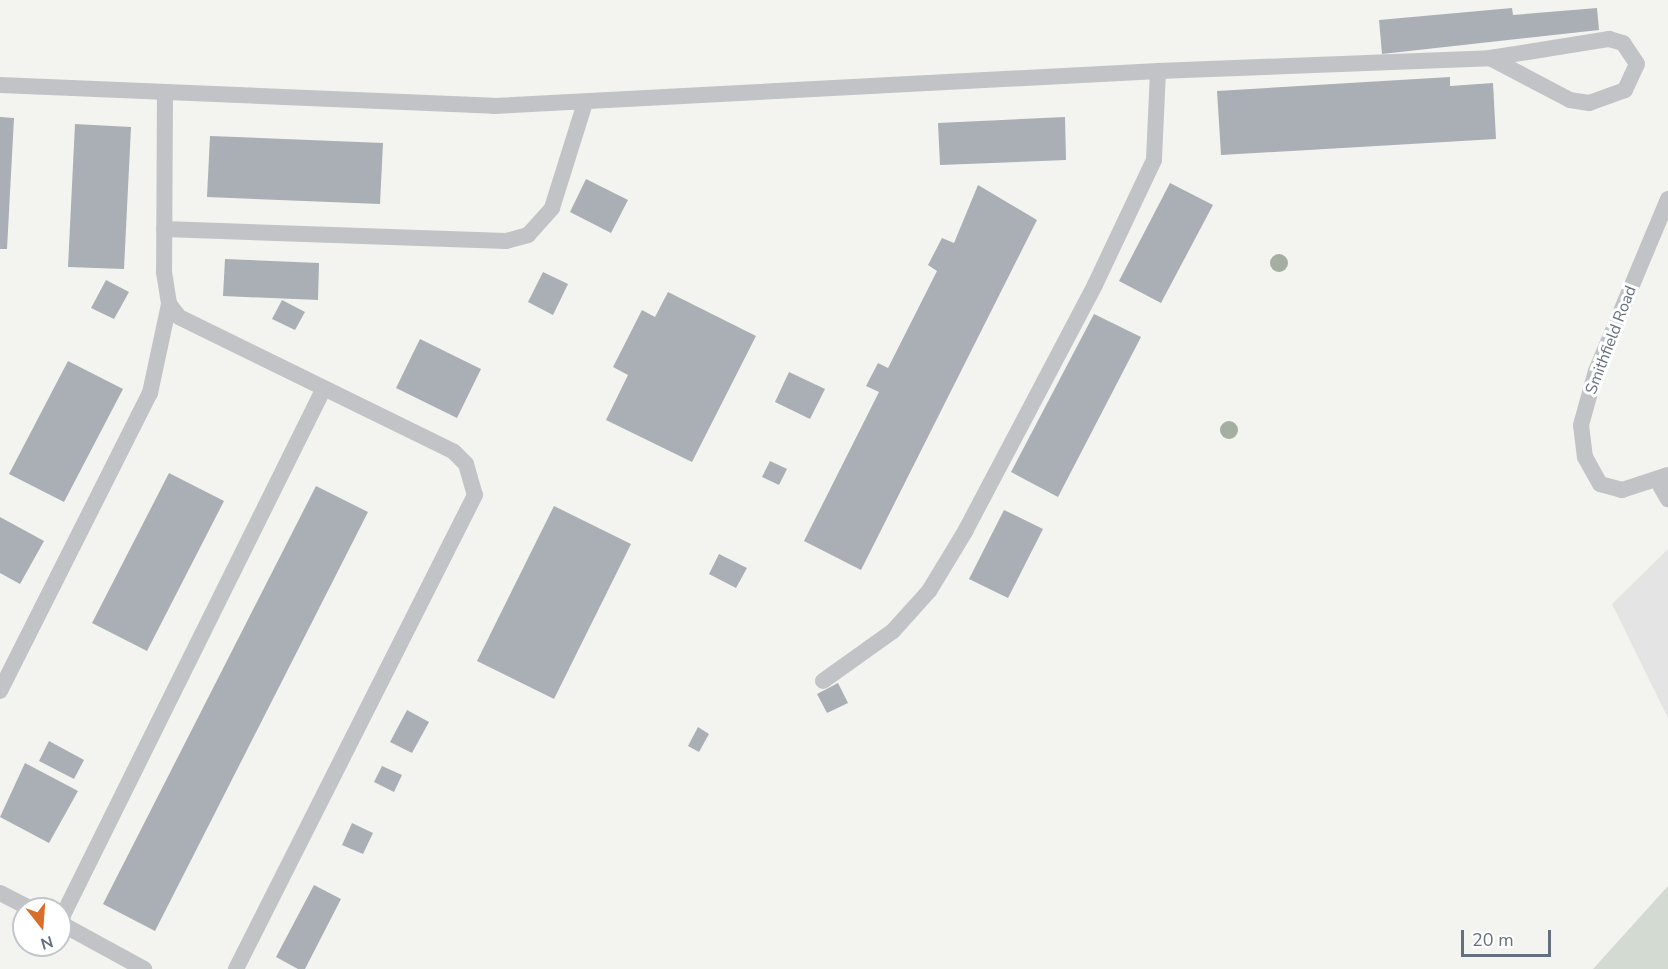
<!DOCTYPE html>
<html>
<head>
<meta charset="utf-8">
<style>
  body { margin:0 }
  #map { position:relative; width:1668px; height:969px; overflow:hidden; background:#f3f4ef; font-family:"Nunito Sans",sans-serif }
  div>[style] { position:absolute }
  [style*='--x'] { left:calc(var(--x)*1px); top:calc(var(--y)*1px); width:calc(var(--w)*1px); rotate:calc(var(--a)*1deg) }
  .built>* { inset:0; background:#e3e4e3 }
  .green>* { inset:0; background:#d3dad1 }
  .building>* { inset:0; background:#aaafb5 }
  .lane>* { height:16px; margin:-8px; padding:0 8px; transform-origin:8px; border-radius:8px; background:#c1c3c7 }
  .trees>* { width:18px; height:18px; margin:-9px; border-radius:50%; background:#a4afa1 }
  span { translate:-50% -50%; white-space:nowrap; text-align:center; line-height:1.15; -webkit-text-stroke:6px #fff; paint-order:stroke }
  .street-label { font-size:16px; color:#646f7f }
  .north { position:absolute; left:12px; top:897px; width:60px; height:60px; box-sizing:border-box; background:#fff; border:2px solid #c1c5cc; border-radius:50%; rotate:163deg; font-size:16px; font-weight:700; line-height:24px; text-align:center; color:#646f7f }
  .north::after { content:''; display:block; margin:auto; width:21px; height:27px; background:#d96e2a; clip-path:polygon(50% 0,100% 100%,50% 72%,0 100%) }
  .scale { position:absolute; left:1461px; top:930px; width:90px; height:27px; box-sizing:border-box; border:3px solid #646f7f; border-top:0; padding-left:8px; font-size:18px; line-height:21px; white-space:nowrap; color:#646f7f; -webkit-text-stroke:4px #fff; paint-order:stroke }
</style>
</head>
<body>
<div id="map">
  <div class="built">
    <div style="clip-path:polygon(1668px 549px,1668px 718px,1612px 604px)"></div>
  </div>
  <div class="green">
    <div style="clip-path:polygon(1668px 886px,1668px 969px,1593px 969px)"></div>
  </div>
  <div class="building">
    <div style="clip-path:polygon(1512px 8px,1513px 15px,1597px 8px,1599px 30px,1382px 54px,1379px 20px)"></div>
    <div style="clip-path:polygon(1450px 77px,1450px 86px,1493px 83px,1496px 139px,1221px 155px,1217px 91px)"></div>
    <div style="clip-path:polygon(0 117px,14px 118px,7px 249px,0 249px)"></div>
    <div style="clip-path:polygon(1065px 117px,1066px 160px,940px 165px,938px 123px)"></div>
    <div style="clip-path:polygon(75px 124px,131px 127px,124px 269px,68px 267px)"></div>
    <div style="clip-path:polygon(210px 136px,383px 143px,380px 204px,207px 197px)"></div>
    <div style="clip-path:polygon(586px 179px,628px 200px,611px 233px,570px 212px)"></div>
    <div style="clip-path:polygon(1170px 183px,1213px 205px,1161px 303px,1119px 281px)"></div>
    <div style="clip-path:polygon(978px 185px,1037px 220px,861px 570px,804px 541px,879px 392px,866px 386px,878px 363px,888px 368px,937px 271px,928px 265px,942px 238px,954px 243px)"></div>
    <div style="clip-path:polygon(225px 259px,319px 263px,318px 300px,223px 296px)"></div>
    <div style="clip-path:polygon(543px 272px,568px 284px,553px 315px,528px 302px)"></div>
    <div style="clip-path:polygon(106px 280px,129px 292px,114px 319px,91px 308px)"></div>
    <div style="clip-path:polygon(668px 292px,756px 336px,692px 462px,606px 420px,628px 375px,613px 367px,642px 310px,655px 317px)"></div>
    <div style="clip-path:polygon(282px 300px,305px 312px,295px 330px,272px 319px)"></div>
    <div style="clip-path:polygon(1094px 314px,1141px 337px,1058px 497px,1011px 472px)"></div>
    <div style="clip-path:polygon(420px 339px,481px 369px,457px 418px,396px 388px)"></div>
    <div style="clip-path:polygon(68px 361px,123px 389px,64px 502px,9px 474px)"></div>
    <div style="clip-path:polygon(789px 372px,825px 389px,810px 419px,775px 402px)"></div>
    <div style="clip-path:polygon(770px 461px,787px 469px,779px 485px,762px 477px)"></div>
    <div style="clip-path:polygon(169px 473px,224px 501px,147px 651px,92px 623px)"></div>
    <div style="clip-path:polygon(316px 486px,368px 512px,155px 931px,103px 904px)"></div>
    <div style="clip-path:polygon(554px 506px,631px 544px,554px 699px,477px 661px)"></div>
    <div style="clip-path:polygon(1004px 510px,1043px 529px,1008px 598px,969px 579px)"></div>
    <div style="clip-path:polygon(0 517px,44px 541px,20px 584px,0 573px)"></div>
    <div style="clip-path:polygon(719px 554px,747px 568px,736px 588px,709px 574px)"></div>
    <div style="clip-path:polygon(838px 683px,848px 703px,827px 713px,817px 694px)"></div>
    <div style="clip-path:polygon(407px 710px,429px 722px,412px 753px,390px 742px)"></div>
    <div style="clip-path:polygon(698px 727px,709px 734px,699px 752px,688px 746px)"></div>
    <div style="clip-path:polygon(49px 741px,84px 760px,74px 779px,39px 761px)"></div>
    <div style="clip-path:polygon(25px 763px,78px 791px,49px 843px,0 817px)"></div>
    <div style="clip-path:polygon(382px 766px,402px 775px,394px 792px,374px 782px)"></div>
    <div style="clip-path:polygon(352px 823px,373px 833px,363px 854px,342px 845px)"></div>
    <div style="clip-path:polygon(314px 885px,341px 899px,305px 969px,298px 969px,276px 957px)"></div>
  </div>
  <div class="lane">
    <div style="--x:1158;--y:71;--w:332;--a:-2.2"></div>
    <div style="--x:1490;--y:58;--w:121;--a:-9.1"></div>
    <div style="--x:1609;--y:39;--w:15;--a:16"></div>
    <div style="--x:1623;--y:43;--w:25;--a:56"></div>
    <div style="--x:1637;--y:64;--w:29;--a:115"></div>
    <div style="--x:1625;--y:90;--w:38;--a:160"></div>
    <div style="--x:1589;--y:103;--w:19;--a:-171"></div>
    <div style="--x:1570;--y:100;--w:90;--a:-152.3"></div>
    <div style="--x:0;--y:85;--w:494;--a:2.4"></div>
    <div style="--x:494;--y:106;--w:665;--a:-3.02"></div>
    <div style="--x:1158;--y:71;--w:89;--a:92.6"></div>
    <div style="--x:1154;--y:160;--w:138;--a:115.3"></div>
    <div style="--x:1095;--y:285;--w:277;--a:117.8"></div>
    <div style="--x:966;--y:530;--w:71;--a:121.2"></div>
    <div style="--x:929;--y:591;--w:54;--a:132"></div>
    <div style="--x:893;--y:631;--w:86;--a:144.5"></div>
    <div style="--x:165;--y:92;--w:180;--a:90.3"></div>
    <div style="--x:164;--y:272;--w:32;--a:81"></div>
    <div style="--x:169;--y:304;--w:16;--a:52"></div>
    <div style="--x:179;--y:317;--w:306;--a:26.1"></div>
    <div style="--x:454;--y:452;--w:17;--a:45"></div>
    <div style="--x:466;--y:464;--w:32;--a:74"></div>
    <div style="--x:475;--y:495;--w:531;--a:116.76"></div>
    <div style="--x:1668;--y:199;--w:186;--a:112.7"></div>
    <div style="--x:1596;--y:371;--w:56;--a:105.5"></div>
    <div style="--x:1581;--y:425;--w:32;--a:83"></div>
    <div style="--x:1585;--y:457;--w:31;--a:61"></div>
    <div style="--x:1600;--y:484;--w:23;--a:15"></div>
    <div style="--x:1622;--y:490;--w:48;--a:-18.1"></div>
    <div style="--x:164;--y:229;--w:342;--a:2"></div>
    <div style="--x:506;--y:241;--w:23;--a:-15"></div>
    <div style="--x:528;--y:235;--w:36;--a:-48"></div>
    <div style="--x:552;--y:208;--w:110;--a:-72.6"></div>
    <div style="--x:1658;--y:482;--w:20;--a:60"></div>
    <div style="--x:0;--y:691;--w:334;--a:-63.3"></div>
    <div style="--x:150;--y:393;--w:91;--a:-77.9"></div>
    <div style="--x:0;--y:893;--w:36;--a:27"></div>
    <div style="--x:60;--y:921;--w:593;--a:-63.65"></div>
    <div style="--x:60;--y:923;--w:96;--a:28.7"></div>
  </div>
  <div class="trees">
    <div style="left:1279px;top:263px"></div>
    <div style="left:1229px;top:430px"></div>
  </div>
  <div class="street-label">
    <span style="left:1611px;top:340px;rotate:-69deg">Smithfield Road</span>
  </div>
  <div class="north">N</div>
  <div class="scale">20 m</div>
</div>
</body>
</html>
